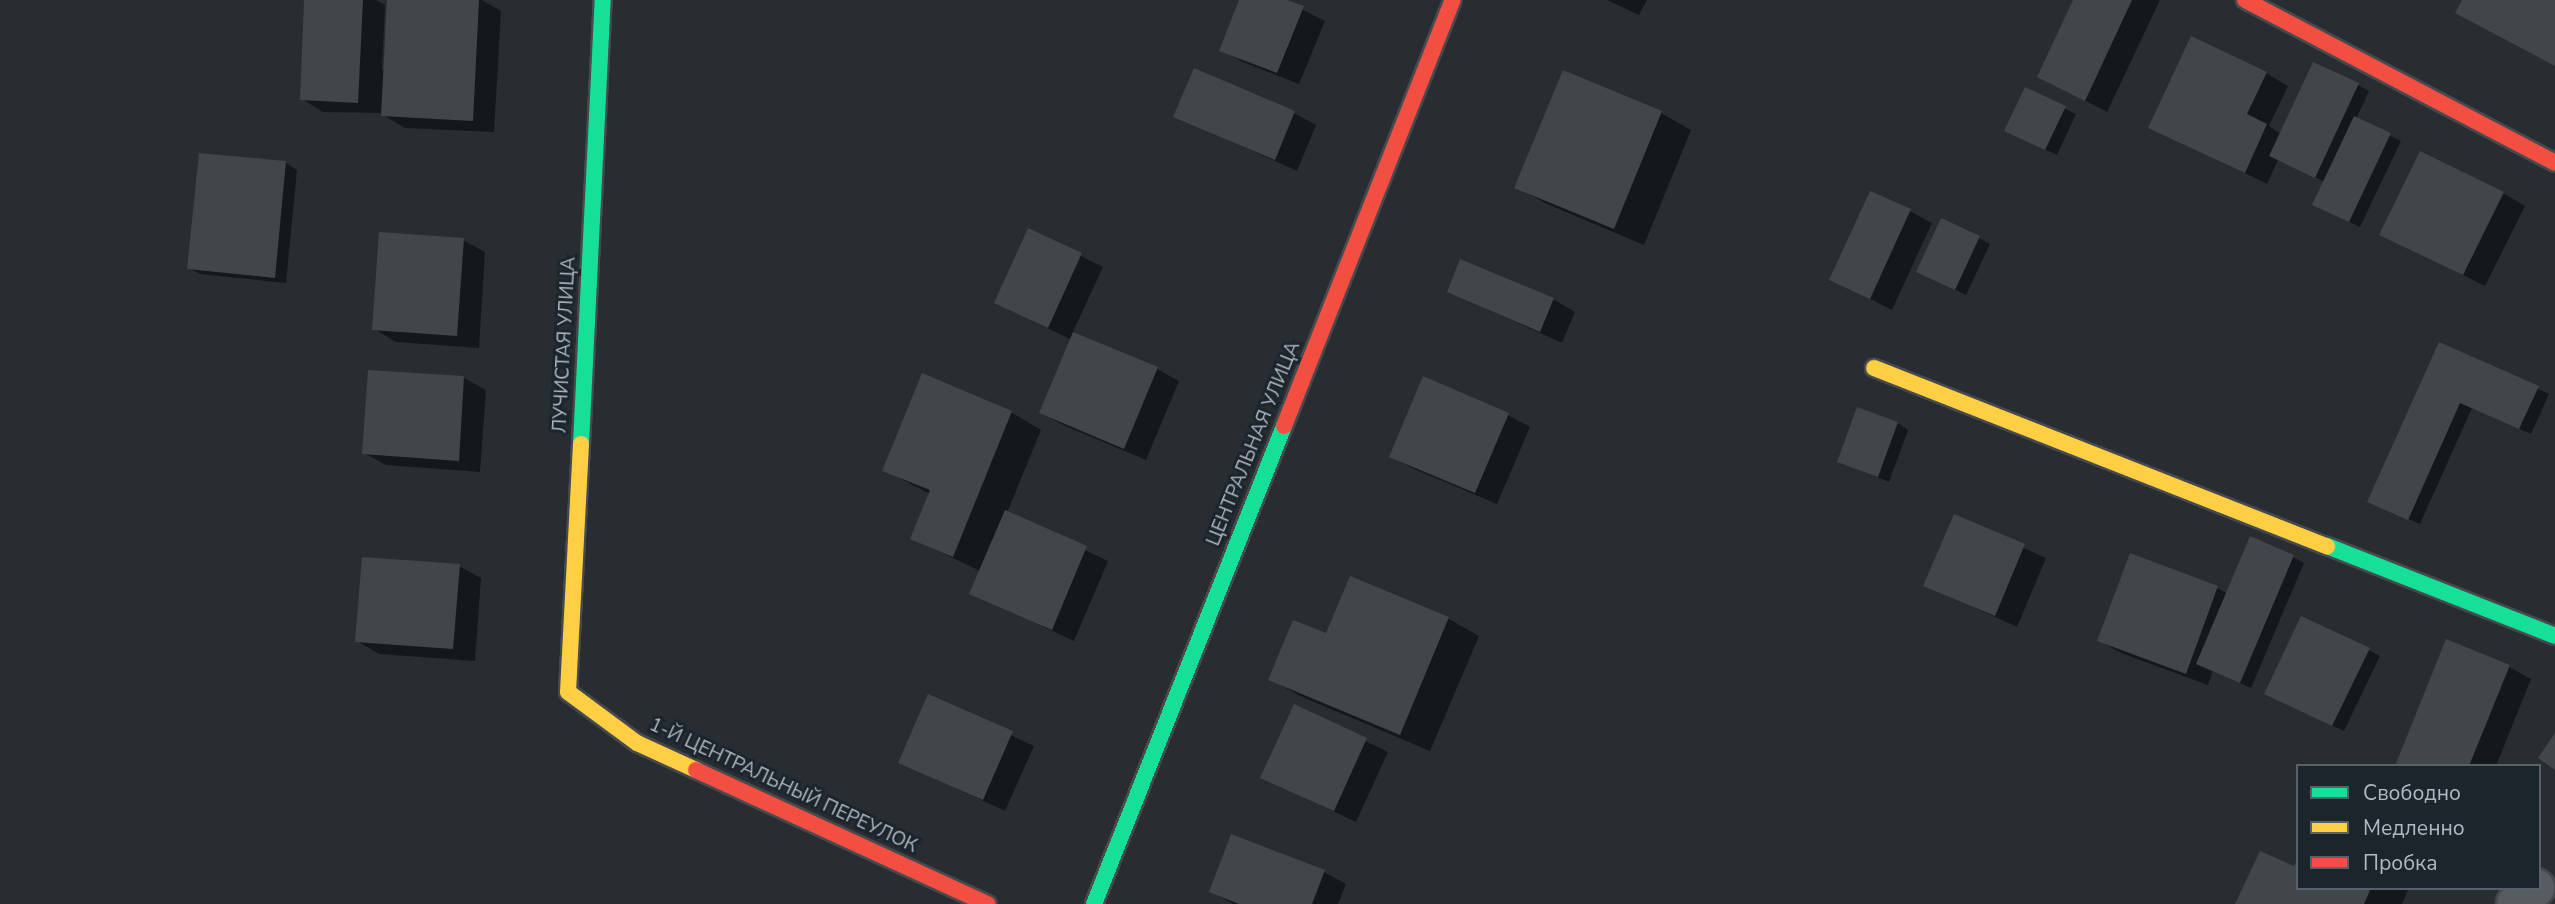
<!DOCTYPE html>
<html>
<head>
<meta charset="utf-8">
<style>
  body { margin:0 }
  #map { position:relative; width:2555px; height:904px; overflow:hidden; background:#282d32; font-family:"Nunito Sans",sans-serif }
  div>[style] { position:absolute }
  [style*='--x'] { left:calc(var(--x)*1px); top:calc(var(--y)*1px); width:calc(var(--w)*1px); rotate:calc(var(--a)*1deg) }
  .shadow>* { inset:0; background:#0007 }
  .building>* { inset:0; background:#41464a }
  .roads { filter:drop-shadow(2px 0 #46494d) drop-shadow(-2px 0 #46494d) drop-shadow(0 2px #46494d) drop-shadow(0 -2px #46494d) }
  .street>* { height:38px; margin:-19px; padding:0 19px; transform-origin:19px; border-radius:19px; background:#575c61 }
  .fast>* { height:16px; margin:-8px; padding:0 8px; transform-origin:8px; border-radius:8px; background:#16e098 }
  .slow>* { height:16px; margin:-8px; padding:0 8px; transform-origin:8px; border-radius:8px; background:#ffcf43 }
  .jam>* { height:16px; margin:-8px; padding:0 8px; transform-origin:8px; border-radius:8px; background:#f24e42 }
  span { translate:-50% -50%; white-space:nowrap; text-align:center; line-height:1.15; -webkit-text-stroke:6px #1c242c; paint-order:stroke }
  .street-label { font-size:19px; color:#b1bac4 }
  .legend { position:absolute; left:2296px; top:764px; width:245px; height:126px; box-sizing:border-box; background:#1c242c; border:2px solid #586069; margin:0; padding:9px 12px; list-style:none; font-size:21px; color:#b1bac4 }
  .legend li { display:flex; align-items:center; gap:14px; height:35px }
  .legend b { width:35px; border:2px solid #586069 }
</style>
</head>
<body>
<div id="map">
  <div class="shadow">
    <div style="clip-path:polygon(306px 0,376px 0,385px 5px,382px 69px,385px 69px,389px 0,482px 0,501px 11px,494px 132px,405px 128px,380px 113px,323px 112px,302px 99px)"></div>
    <div style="clip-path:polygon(1241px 0,1283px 0,1325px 21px,1299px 84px,1243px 62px,1222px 50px)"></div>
    <div style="clip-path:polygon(1607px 0,1647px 0,1639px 15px)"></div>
    <div style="clip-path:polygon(2075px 0,2160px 0,2107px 112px,2039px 76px)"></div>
    <div style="clip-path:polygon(1195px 70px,1294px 113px,1316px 125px,1297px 171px,1175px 116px)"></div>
    <div style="clip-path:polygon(2266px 73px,2288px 86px,2269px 126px,2281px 134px,2358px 85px,2369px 91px,2356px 119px,2401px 141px,2360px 227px,2325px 210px,2325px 182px,2278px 160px,2267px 184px,2150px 127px)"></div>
    <div style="clip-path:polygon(2025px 90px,2076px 114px,2057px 155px,2017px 136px)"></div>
    <div style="clip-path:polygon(1661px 113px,1691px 130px,1644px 245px,1547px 204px,1517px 187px)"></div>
    <div style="clip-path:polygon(286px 163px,297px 170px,286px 283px,200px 274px,189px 268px)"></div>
    <div style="clip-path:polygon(2503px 193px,2525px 206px,2485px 286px,2381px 234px)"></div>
    <div style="clip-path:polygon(1910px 211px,1932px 223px,1892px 310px,1832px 279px)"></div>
    <div style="clip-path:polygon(1029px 230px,1103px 267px,1072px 334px,1157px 369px,1179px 381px,1146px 460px,1063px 425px,1041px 413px,1072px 340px,996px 303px)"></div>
    <div style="clip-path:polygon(1979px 238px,1990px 244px,1966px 295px,1918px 272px)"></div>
    <div style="clip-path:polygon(463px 240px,485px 252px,479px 348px,396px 342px,374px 329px)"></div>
    <div style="clip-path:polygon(1449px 292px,1553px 299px,1575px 312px,1562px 343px)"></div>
    <div style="clip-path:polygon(2440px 344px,2549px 394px,2531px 434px,2472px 408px,2420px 524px,2381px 507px)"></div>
    <div style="clip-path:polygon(464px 378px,486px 390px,480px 472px,386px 465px,364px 453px)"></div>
    <div style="clip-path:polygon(1011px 412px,1041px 430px,1007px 513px,1108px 561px,1074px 641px,971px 593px,980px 571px,912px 538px,930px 494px,884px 470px)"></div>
    <div style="clip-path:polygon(1508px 415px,1530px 427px,1497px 504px,1412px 468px,1391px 456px)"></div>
    <div style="clip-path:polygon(1897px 423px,1908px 430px,1889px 482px,1840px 461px)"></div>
    <div style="clip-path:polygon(1955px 517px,2046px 558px,2017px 627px,1925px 585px)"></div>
    <div style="clip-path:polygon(2293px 557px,2304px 563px,2251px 688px,2213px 671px,2208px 685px,2121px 653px,2099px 640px,2217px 588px,2228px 594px)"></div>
    <div style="clip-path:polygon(459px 566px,481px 578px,475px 661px,379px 654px,357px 641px)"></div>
    <div style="clip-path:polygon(1351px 578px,1449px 619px,1479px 636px,1430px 751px,1300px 696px,1270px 679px,1327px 636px)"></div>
    <div style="clip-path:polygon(2369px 650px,2380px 656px,2344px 731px,2277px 699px)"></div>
    <div style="clip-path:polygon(2509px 667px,2531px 679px,2496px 766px,2399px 766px)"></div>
    <div style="clip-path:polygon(929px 696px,1034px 746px,1005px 811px,900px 762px)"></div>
    <div style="clip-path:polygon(1294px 706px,1388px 752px,1356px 822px,1262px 777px)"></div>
    <div style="clip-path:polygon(1232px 836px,1324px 872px,1346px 884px,1338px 904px,1233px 904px,1211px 891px)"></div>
    <div style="clip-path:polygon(2295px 868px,2298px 888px,2408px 890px,2402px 904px,2237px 904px)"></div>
  </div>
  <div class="building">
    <div style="clip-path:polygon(304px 0,363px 0,358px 103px,300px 100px)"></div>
    <div style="clip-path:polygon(387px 0,479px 0,473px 121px,381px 116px)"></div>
    <div style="clip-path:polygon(1239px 0,1287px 0,1304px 6px,1277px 73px,1219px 51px)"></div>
    <div style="clip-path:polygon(2073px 0,2132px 0,2085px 101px,2037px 77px)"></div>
    <div style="clip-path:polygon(2462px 0,2555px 0,2555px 66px,2455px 13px)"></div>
    <div style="clip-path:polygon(2191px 36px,2267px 72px,2247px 114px,2267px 124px,2245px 173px,2148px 128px)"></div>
    <div style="clip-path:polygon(2313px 62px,2359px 83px,2315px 178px,2269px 156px)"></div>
    <div style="clip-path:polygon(1194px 68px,1295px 111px,1275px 160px,1173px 117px)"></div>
    <div style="clip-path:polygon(1563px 70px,1662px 111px,1614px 229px,1514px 188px)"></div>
    <div style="clip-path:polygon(2025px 87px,2066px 106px,2045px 150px,2004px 131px)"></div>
    <div style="clip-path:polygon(2354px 116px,2391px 133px,2349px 222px,2312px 205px)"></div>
    <div style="clip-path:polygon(2420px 151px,2504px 192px,2463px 275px,2379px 235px)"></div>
    <div style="clip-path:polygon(199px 153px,286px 161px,275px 278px,187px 269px)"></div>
    <div style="clip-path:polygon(1870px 191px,1911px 209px,1870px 299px,1829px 280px)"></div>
    <div style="clip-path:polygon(1941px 218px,1980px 236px,1955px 290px,1916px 272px)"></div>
    <div style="clip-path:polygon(1028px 228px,1082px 253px,1048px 328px,994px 303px)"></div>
    <div style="clip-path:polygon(379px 232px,464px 238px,457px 336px,372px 330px)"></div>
    <div style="clip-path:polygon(1460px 259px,1554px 298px,1540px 332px,1447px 292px)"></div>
    <div style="clip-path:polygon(1073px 332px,1158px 367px,1124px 449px,1039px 413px)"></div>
    <div style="clip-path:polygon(2439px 342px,2539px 386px,2519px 429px,2460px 403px,2408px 520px,2367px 502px)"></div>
    <div style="clip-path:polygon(368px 370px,464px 376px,459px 461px,362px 454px)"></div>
    <div style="clip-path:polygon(922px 373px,1012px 411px,953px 557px,910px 539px,930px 490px,882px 471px)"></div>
    <div style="clip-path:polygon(1423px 376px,1509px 413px,1475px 493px,1389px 457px)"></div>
    <div style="clip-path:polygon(1857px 407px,1898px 422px,1878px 477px,1837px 462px)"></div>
    <div style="clip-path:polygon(1005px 510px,1087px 546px,1052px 630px,969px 594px)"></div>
    <div style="clip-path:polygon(1954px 514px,2025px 544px,1995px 616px,1923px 586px)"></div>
    <div style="clip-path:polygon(2250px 536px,2294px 555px,2240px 683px,2196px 664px)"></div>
    <div style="clip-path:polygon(2130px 553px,2218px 586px,2186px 674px,2097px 641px)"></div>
    <div style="clip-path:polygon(362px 557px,460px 564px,453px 649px,355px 642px)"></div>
    <div style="clip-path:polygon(1350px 576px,1449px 617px,1400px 735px,1268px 680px,1293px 620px,1326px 633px)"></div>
    <div style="clip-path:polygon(2301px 616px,2370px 648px,2332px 726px,2264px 694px)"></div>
    <div style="clip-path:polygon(2446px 639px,2510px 665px,2469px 766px,2395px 766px)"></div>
    <div style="clip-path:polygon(928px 694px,1013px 731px,983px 800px,898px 763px)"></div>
    <div style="clip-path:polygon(1294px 704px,1367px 738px,1334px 811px,1260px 778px)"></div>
    <div style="clip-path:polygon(2555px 733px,2555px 770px,2538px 758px)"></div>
    <div style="clip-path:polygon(1231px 834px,1325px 870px,1312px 904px,1239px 904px,1209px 892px)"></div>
    <div style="clip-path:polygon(2260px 851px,2294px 866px,2298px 859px,2298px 888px,2371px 888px,2364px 904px,2235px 904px)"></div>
  </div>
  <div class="roads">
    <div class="street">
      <div style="--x:2516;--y:904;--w:25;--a:-40"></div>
    </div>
    <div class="fast">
      <div style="--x:581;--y:444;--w:445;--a:-87.2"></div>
      <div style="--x:2327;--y:546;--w:245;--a:21.5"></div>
      <div style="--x:1094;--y:904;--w:514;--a:-68.32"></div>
    </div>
    <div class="slow">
      <div style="--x:1874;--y:368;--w:487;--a:21.5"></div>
      <div style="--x:581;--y:444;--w:248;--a:93"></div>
      <div style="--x:568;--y:692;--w:86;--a:36.5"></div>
      <div style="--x:637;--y:743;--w:65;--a:24.6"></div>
    </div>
    <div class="jam">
      <div style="--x:2245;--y:0;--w:350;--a:27.7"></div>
      <div style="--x:1284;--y:426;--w:458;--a:-68.4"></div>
      <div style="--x:696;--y:770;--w:321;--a:24.7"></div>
    </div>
  </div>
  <div class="street-label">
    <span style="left:565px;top:345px;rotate:-87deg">ЛУЧИСТАЯ УЛИЦА</span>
    <span style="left:1254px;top:444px;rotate:-68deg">ЦЕНТРАЛЬНАЯ УЛИЦА</span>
    <span style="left:783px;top:786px;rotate:25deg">1-Й ЦЕНТРАЛЬНЫЙ ПЕРЕУЛОК</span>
  </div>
  <ul class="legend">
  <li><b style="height:9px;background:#16e098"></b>Свободно</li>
  <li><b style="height:9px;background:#ffcf43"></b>Медленно</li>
  <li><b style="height:9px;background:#f24e42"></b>Пробка</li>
  </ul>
</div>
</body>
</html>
